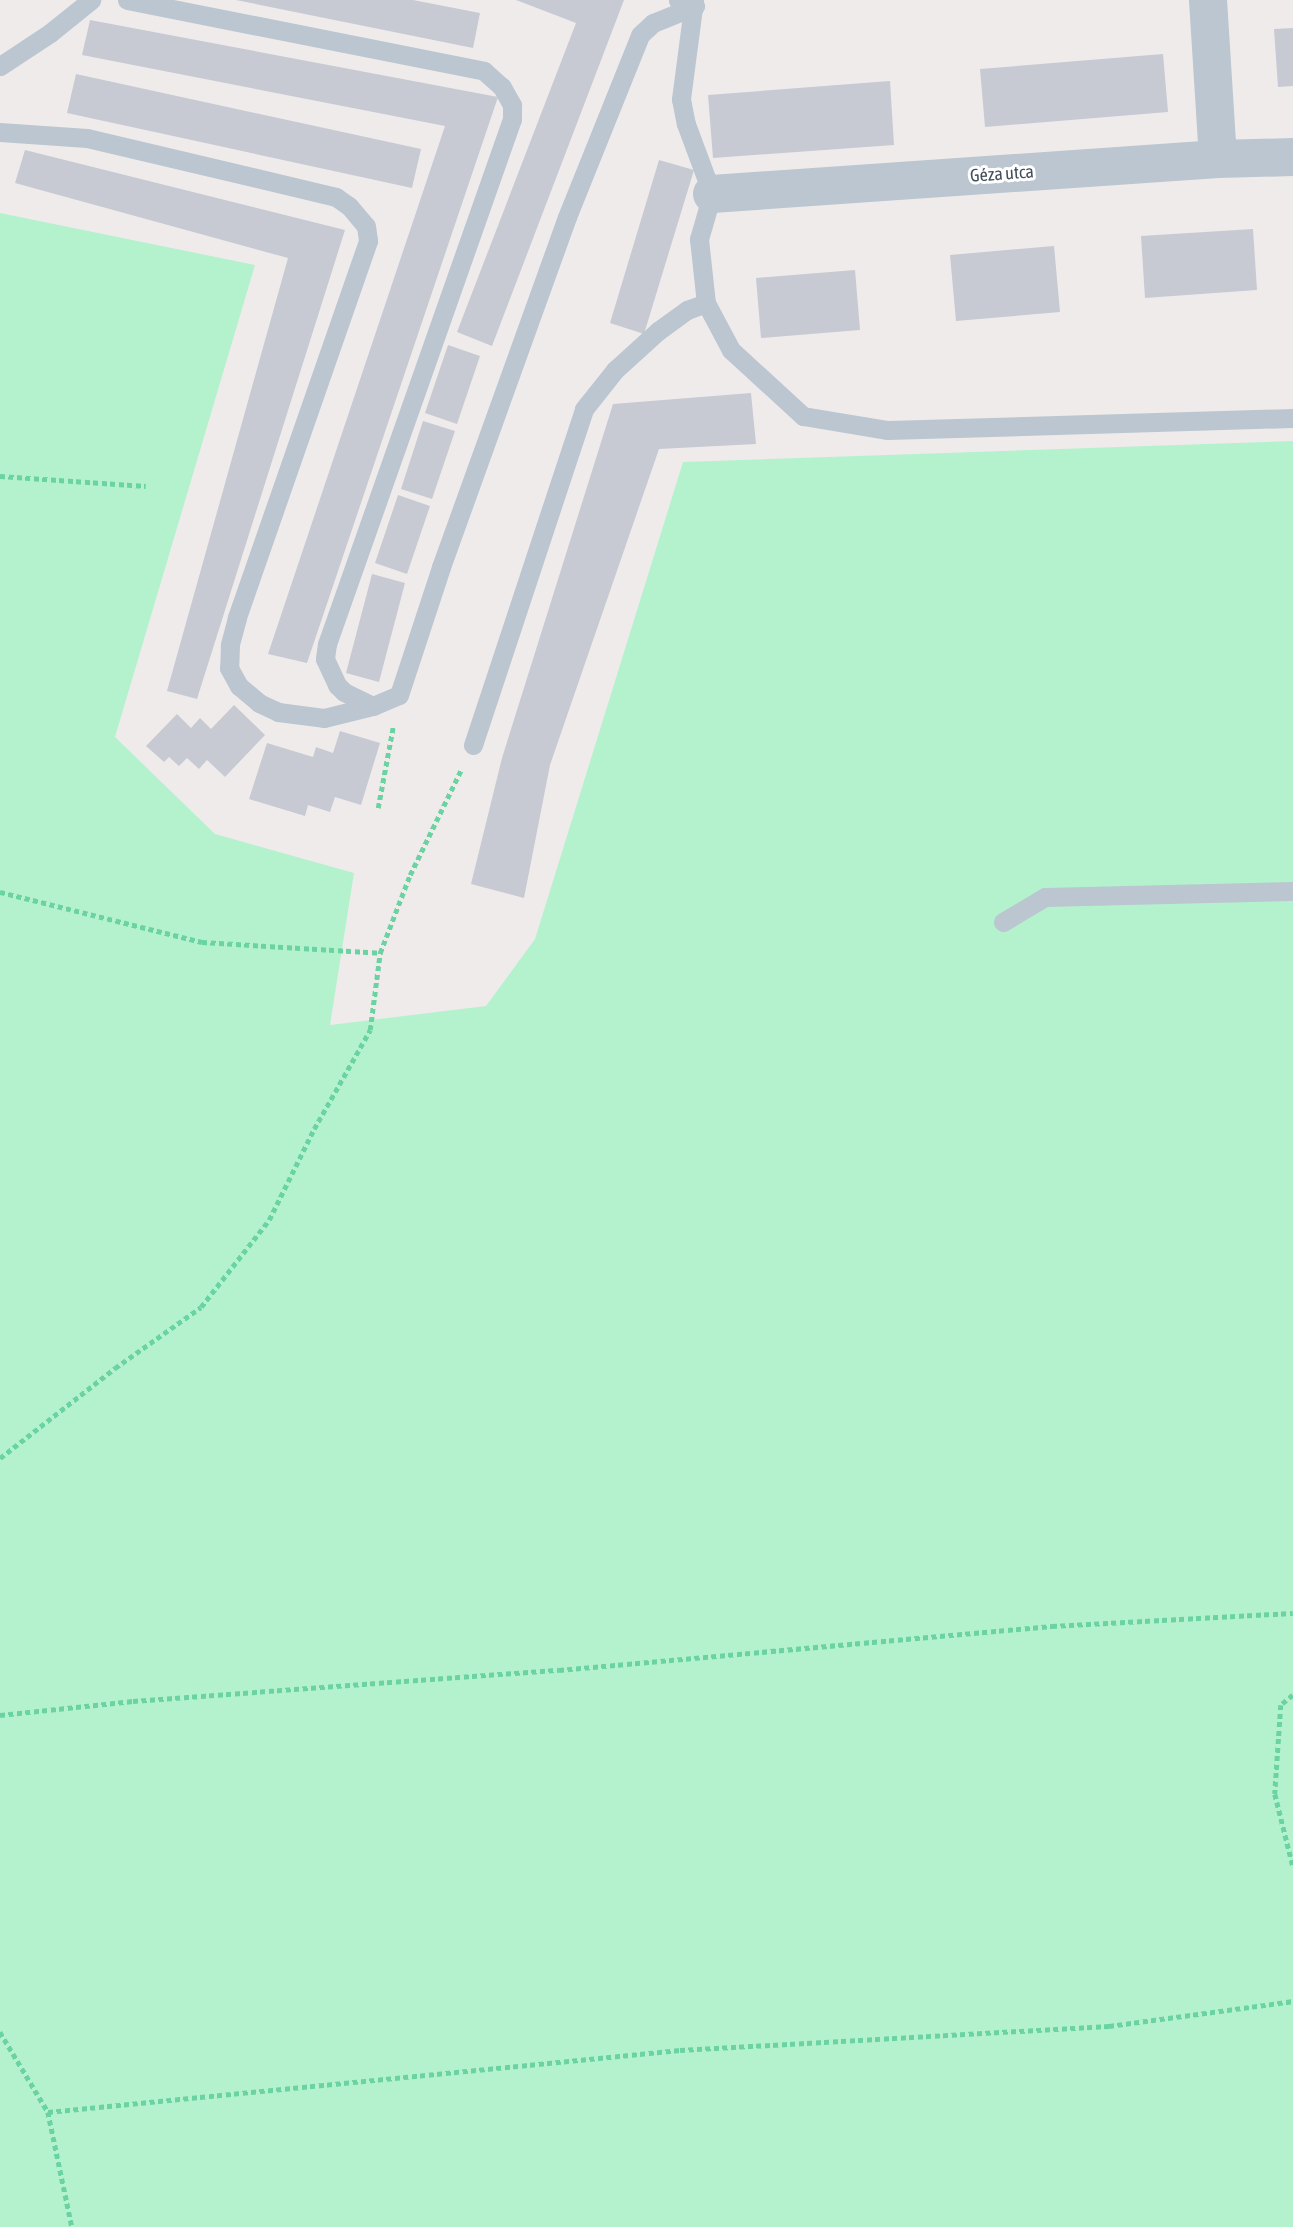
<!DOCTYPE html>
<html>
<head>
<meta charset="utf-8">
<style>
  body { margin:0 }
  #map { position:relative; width:1293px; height:2227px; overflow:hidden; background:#efebeb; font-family:"Asap Condensed",sans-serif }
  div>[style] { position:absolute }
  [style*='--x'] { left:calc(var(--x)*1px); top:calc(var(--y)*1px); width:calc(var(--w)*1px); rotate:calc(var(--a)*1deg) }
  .green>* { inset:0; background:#b4f2ce }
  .building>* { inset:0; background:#c7cad3 }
  .path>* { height:4.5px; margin-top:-2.25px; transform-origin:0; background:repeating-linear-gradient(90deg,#6ad3a1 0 5px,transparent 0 8.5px) }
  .lane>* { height:19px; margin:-9.5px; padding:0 9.5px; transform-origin:9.5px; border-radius:9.5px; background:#bbc6d0 }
  .street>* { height:38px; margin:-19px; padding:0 19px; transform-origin:19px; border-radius:19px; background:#bbc6d0 }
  span { translate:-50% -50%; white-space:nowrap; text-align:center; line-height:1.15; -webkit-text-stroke:6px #fff; paint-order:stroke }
  .street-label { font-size:18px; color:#434f5b }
</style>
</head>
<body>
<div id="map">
  <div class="green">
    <div style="clip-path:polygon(0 213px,255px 265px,115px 737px,215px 834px,354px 873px,330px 1025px,486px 1006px,535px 939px,683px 462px,1293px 441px,1293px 2227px,0 2227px)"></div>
  </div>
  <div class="building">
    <div style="clip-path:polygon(236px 0,413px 0,480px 13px,473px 48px)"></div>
    <div style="clip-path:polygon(516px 0,624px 0,492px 346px,457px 332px,576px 23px)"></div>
    <div style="clip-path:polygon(90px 20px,498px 97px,307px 663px,268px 654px,445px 126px,82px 55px)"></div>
    <div style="clip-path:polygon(1293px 28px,1293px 86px,1278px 87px,1274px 29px)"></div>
    <div style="clip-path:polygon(1163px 54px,1168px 112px,985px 127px,980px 69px)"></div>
    <div style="clip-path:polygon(76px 74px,421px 149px,412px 188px,67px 113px)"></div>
    <div style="clip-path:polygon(890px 81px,894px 145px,713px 158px,708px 95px)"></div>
    <div style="clip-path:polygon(25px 150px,345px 230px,197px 699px,167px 691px,288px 258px,15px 183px)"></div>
    <div style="clip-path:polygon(659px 160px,694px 170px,644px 334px,610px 323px)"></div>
    <div style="clip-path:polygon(1253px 229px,1257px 290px,1145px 298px,1141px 236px)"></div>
    <div style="clip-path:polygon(1054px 246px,1060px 312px,956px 321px,950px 255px)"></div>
    <div style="clip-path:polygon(855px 270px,860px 330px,761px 338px,756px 278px)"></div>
    <div style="clip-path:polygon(448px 345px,480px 356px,457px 424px,425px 413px)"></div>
    <div style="clip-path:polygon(751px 393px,756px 444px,659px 449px,550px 765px,524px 898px,471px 884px,502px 758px,613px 404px)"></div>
    <div style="clip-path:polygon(423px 421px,455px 431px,432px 499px,401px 489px)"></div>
    <div style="clip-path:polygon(398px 495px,430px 506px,407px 574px,375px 563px)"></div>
    <div style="clip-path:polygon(372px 574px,405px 583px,379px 682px,346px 673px)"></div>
    <div style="clip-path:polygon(234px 705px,265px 735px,225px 777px,207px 760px,199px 769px,187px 758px,179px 766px,169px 757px,164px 762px,146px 746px,177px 714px,191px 728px,200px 718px,211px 729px)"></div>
    <div style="clip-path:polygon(340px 731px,380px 743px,361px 805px,335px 797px,330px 812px,308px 805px,305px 816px,249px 799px,267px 743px,313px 757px,316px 747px,333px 753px)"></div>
  </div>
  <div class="path">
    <div style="--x:0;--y:476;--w:146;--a:3.9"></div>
    <div style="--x:378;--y:808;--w:82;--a:-79.5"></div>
    <div style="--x:0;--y:892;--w:208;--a:13.9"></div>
    <div style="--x:202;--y:942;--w:178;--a:3.5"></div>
    <div style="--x:0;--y:1458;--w:146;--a:-38"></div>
    <div style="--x:115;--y:1368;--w:105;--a:-35.3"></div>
    <div style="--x:201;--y:1307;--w:110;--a:-52"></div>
    <div style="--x:269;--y:1220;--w:102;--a:-63.7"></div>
    <div style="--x:314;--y:1129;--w:114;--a:-60.5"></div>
    <div style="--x:370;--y:1030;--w:78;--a:-82.6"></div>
    <div style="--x:380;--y:953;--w:84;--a:-69"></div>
    <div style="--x:410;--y:875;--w:119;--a:-64.1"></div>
    <div style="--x:1293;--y:1695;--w:16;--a:140"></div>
    <div style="--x:1281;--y:1705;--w:89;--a:93.9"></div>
    <div style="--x:1275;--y:1794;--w:74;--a:76"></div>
    <div style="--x:0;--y:1715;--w:134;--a:-6"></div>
    <div style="--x:133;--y:1701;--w:427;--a:-4.2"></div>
    <div style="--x:559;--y:1670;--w:495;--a:-5.1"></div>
    <div style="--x:1052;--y:1626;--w:241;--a:-3.1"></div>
    <div style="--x:0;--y:2032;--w:93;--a:59"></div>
    <div style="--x:48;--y:2112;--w:117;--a:78.2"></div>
    <div style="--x:48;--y:2112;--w:635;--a:-5.6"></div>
    <div style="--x:680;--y:2050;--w:430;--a:-3.2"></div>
    <div style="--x:1109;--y:2026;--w:186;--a:-7.7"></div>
  </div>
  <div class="lane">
    <div style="--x:127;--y:0;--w:364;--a:11.2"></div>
    <div style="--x:484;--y:71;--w:24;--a:42"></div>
    <div style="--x:502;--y:87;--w:21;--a:61"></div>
    <div style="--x:512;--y:105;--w:14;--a:90"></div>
    <div style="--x:512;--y:119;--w:557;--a:109.41"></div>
    <div style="--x:327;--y:644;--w:15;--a:98"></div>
    <div style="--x:325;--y:659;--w:29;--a:65"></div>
    <div style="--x:337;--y:685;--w:10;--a:45"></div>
    <div style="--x:344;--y:692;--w:32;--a:26"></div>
    <div style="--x:373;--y:706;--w:28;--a:-23"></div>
    <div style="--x:399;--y:695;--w:135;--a:-71.8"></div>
    <div style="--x:441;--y:567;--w:372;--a:-70.2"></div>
    <div style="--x:567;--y:217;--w:196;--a:-68.1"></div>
    <div style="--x:640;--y:35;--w:18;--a:-43"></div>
    <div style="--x:653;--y:23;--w:45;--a:-22"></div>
    <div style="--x:695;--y:6;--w:18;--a:-161"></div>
    <div style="--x:694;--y:0;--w:100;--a:97.5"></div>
    <div style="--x:681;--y:99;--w:25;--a:79"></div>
    <div style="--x:686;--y:124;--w:75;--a:69.6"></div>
    <div style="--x:712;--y:194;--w:47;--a:106.1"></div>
    <div style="--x:699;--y:239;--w:64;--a:83.8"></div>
    <div style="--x:706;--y:303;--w:53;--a:62"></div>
    <div style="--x:731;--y:350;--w:98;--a:42.5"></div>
    <div style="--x:803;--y:416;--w:86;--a:9.4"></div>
    <div style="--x:888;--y:430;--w:405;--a:-1.7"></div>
    <div style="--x:0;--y:66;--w:60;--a:-33.4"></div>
    <div style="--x:50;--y:33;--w:53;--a:-38.8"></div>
    <div style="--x:0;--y:132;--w:87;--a:3.9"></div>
    <div style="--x:87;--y:138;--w:256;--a:13.3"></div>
    <div style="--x:336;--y:197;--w:16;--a:35"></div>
    <div style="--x:349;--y:206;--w:26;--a:50"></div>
    <div style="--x:366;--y:226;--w:15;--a:82"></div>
    <div style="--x:368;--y:241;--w:399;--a:109.2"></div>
    <div style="--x:237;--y:618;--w:28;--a:105"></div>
    <div style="--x:230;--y:645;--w:23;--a:92"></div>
    <div style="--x:229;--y:668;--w:21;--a:61"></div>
    <div style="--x:239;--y:686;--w:26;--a:40"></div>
    <div style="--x:259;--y:703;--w:21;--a:25"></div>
    <div style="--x:278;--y:712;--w:46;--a:7.4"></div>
    <div style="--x:324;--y:718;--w:50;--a:-13.8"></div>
    <div style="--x:473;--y:745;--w:354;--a:-71.7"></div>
    <div style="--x:584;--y:409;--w:50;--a:-51.5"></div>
    <div style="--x:615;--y:370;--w:58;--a:-42.2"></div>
    <div style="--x:658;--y:331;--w:36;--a:-36"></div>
    <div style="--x:687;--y:310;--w:20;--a:-20"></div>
    <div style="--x:1003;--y:922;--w:49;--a:-30.8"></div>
    <div style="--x:1045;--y:897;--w:248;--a:-1.4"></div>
  </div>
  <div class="street">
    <div style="--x:1208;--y:0;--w:159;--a:86.4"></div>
    <div style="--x:712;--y:194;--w:507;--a:-3.96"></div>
    <div style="--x:1218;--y:159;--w:75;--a:-1.5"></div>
  </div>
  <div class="street-label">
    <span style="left:1002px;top:174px;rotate:-4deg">Géza utca</span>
  </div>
</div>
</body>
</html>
